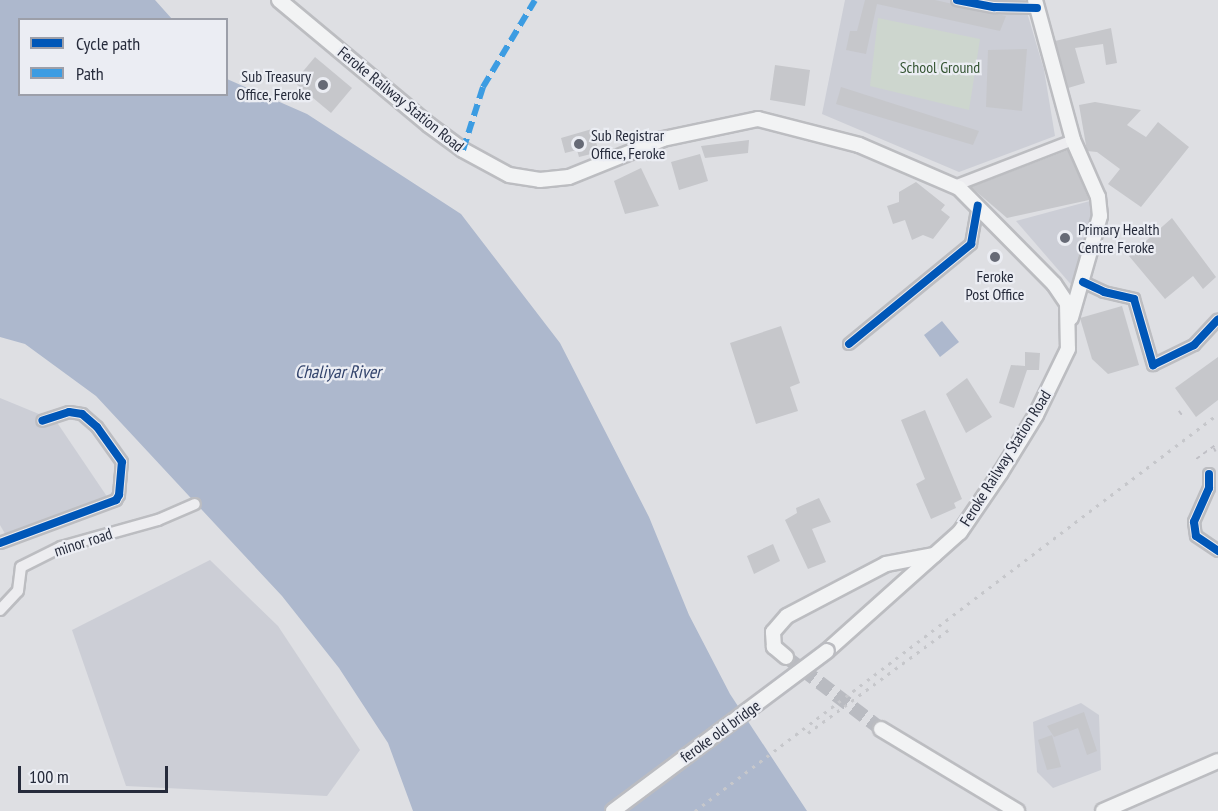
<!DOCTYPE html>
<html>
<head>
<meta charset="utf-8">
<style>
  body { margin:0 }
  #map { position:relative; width:1218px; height:811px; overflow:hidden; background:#dedfe3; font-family:"PT Sans Narrow",sans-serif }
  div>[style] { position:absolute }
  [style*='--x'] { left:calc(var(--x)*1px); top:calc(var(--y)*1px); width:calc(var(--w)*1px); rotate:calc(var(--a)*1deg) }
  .built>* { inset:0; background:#ccced6 }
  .green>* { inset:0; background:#cdd6ce }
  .water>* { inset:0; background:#adb8cd }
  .building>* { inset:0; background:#c6c7cb }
  .major-tunnel>* { height:14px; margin-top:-7px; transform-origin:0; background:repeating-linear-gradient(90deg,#b9bbc1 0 14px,transparent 0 21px) }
  .path>* { height:1.5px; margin-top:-0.75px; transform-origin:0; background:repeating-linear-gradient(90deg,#c0c0c6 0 4.5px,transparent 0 9px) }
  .roads { filter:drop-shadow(2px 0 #bcbdc1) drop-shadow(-2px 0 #bcbdc1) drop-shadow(0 2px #bcbdc1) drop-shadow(0 -2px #bcbdc1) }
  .minor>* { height:10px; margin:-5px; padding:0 5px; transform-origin:5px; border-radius:5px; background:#ededf0 }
  .major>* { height:14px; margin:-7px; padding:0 7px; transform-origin:7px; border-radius:7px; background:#f2f3f4 }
  .rail>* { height:3px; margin-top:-1.5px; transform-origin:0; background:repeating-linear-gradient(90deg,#c6c7cb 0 3px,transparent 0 9px) }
  .bridges { filter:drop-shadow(2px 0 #bbbcc1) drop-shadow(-2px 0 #bbbcc1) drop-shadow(0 2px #bbbcc1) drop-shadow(0 -2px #bbbcc1) }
  .major-bridge>* { height:14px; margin:-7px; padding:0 7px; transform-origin:7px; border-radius:7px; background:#f2f3f4 }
  .quiet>* { height:6px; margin-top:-3px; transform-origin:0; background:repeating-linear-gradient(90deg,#3c9ce2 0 12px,transparent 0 18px) }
  .cycleway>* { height:8px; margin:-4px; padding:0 4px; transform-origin:4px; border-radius:4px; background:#0057b8 }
  .dots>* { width:16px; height:16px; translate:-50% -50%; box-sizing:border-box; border:3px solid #ebedf3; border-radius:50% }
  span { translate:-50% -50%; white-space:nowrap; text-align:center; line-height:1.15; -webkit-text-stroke:4.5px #ebedf3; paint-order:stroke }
  .park-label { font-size:16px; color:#365634 }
  .poi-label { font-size:16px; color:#262b3b }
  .right { translate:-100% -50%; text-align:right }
  .left { translate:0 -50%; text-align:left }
  .street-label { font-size:16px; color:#262b3b }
  .water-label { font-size:18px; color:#33446c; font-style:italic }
  .legend { position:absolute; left:18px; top:18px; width:210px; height:78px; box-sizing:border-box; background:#ebedf3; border:2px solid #9c9fa9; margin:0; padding:8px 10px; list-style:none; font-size:18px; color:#262b3b }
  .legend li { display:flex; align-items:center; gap:12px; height:30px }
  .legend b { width:30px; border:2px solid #9c9fa9 }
  .scale { position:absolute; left:18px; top:766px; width:150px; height:27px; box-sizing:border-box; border:3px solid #262b3b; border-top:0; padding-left:8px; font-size:18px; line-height:21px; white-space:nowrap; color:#262b3b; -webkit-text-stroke:4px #ebedf3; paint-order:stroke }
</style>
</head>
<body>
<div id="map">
  <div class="built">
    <div style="clip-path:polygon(845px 0,970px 0,1026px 9px,1044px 70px,1055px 136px,959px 172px,822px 114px)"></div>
    <div style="clip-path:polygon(1090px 201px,1096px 212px,1074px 288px,1016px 221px)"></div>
    <div style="clip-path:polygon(0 398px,56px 421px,110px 501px,8px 539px,0 525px)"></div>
    <div style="clip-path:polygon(210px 560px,278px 626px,360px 750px,327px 796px,126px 786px,72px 630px)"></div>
    <div style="clip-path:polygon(1081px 703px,1099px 715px,1101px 770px,1053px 788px,1037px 772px,1033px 722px)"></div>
  </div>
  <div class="green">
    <div style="clip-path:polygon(878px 18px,980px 39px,969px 110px,870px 86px)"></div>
  </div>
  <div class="water">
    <div style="clip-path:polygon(0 0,155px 0,172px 19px,20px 20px,20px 94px,226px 94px,227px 79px,307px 114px,461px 214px,560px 343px,649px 517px,689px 615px,730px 694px,807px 811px,413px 811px,388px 743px,339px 668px,282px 596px,96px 396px,25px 344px,0 337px)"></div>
    <div style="clip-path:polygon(942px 321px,959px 342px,940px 357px,924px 335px)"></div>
  </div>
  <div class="building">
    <div style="clip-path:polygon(865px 0,935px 0,1006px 16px,1000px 31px,877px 4px,866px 54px,846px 50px,850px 31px,857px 31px)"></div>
    <div style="clip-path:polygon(1111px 28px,1117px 63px,1106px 65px,1103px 44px,1075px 48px,1085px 83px,1068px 88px,1055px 41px)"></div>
    <div style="clip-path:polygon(1027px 49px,1022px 111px,986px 107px,988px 50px)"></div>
    <div style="clip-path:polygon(315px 57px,352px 88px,331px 113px,294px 82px)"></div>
    <div style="clip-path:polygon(775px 65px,810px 70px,805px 106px,770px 100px)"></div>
    <div style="clip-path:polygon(841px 87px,979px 131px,973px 145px,836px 104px)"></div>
    <div style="clip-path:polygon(1095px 102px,1141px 110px,1127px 125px,1146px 137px,1158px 122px,1189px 147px,1141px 207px,1108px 184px,1120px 169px,1097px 152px,1087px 151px,1079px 105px)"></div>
    <div style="clip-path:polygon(592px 129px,599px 152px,579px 157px,577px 150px,565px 153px,561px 138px)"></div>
    <div style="clip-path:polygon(749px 140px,748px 153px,705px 158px,701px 146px)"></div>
    <div style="clip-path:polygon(1068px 150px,1089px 200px,1007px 218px,971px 187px)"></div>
    <div style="clip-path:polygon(700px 154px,708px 181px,679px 190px,671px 162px)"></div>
    <div style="clip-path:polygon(641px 168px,659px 206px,625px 214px,614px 181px)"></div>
    <div style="clip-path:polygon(916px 182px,945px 205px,941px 210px,950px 217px,933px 239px,923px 235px,912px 240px,905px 220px,893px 224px,887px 206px,899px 202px,899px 192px)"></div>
    <div style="clip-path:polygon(1172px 218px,1216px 277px,1203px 289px,1193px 276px,1165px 299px,1129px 256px)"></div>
    <div style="clip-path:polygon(1122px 306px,1139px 365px,1108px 374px,1092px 359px,1080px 318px)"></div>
    <div style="clip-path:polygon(781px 326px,800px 383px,790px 387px,798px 411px,756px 424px,730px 343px)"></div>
    <div style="clip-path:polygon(1025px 352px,1040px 353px,1039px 370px,1027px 370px,1014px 408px,999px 403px,1011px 365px,1025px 366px)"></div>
    <div style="clip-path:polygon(1218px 357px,1218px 400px,1196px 417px,1175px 388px)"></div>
    <div style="clip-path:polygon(967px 378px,992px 417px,966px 433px,946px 394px)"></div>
    <div style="clip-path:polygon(925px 410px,962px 499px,954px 503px,956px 508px,931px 519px,916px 484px,925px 479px,901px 420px)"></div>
    <div style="clip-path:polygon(819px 498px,831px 522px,812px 529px,826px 562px,808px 569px,785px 520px,797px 513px,796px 508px)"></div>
    <div style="clip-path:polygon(773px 544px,780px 561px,754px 574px,747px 556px)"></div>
    <div style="clip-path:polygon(1084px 712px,1097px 751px,1087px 755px,1078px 728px,1054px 737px,1047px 726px)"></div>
    <div style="clip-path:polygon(1052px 735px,1061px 767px,1047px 770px,1038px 740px)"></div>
  </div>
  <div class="major-tunnel">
    <div style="--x:786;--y:657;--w:119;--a:37.2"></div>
  </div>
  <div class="path">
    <div style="--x:1179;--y:411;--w:5;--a:53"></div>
    <div style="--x:1214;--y:448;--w:4;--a:63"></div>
    <div style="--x:1196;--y:459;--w:27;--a:-36"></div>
  </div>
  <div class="roads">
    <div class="minor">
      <div style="--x:957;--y:0;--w:38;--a:11"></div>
      <div style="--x:994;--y:7;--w:43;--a:1.3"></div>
      <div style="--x:954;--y:186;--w:128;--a:-21.1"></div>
      <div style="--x:1083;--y:282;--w:23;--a:25"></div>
      <div style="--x:1104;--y:292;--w:31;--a:13"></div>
      <div style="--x:1134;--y:299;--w:69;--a:73.9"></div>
      <div style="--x:1153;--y:365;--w:46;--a:-26"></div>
      <div style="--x:1194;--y:345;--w:35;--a:-47"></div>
      <div style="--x:849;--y:344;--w:158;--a:-39.3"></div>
      <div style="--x:971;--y:244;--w:39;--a:-80"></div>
      <div style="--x:1209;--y:474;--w:14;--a:90"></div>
      <div style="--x:1209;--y:488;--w:37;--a:114"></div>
      <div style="--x:1194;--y:522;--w:14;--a:82"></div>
      <div style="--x:1196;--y:536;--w:27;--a:34"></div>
      <div style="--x:0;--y:543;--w:124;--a:-20.3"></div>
      <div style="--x:116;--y:500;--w:6;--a:-59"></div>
      <div style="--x:119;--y:495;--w:33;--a:-85"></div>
      <div style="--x:122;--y:462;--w:43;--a:-125.5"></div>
      <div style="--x:97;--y:427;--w:20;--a:-139"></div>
      <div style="--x:82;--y:414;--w:13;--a:-171"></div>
      <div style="--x:69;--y:412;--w:28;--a:162"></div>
      <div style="--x:0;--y:610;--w:26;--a:-47"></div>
      <div style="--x:18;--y:591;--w:24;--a:-83"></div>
      <div style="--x:21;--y:567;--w:45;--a:-26.6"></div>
      <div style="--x:61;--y:547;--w:101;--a:-15.6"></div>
      <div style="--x:158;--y:520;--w:40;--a:-23.4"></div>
    </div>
    <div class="major">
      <div style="--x:279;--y:0;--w:195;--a:39.8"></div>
      <div style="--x:429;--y:125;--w:42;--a:36.3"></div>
      <div style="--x:463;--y:150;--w:52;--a:28.5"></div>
      <div style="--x:509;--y:175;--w:31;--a:9"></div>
      <div style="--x:540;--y:180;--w:29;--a:-6"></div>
      <div style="--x:569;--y:177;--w:101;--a:-22"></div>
      <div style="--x:663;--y:139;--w:97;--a:-11.9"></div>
      <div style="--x:758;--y:119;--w:104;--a:14.4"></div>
      <div style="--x:859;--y:145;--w:109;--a:23.3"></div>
      <div style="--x:959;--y:188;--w:135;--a:45.3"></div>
      <div style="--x:1054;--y:284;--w:23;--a:56"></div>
      <div style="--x:1067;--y:303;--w:46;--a:88.8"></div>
      <div style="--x:1068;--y:349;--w:73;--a:115.9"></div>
      <div style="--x:1036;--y:415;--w:67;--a:121.6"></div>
      <div style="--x:1001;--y:472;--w:73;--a:124.3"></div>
      <div style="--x:960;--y:532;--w:178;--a:138.2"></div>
      <div style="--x:1035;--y:0;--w:145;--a:74.8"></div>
      <div style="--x:1073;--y:140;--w:62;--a:66.3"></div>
      <div style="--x:1098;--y:197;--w:19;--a:84"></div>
      <div style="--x:1100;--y:216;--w:106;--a:105.9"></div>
      <div style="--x:786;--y:657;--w:16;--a:-140"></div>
      <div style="--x:774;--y:647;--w:15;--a:-94"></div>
      <div style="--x:773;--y:632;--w:21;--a:-49"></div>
      <div style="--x:787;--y:616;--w:112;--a:-27.7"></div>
      <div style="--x:886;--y:564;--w:49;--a:-10.6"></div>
      <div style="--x:881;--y:729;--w:159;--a:31.1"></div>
      <div style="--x:1103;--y:811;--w:125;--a:-23.5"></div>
    </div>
  </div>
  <div class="rail">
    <div style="--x:808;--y:733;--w:174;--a:-36.3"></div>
    <div style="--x:695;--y:811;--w:657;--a:-37.2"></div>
  </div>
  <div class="bridges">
    <div class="major-bridge">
      <div style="--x:613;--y:811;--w:267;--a:-36.8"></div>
    </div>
  </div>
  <div class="quiet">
    <div style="--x:463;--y:150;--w:66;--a:-72.4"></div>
    <div style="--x:483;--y:87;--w:101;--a:-59.1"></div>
  </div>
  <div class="cycleway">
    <div style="--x:957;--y:0;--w:38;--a:11"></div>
    <div style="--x:994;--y:7;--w:43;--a:1.3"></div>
    <div style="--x:1083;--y:282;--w:23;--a:25"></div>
    <div style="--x:1104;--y:292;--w:31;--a:13"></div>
    <div style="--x:1134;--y:299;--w:69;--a:73.9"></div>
    <div style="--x:1153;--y:365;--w:46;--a:-26"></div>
    <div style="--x:1194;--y:345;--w:35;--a:-47"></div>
    <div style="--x:849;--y:344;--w:158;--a:-39.3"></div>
    <div style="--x:971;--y:244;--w:39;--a:-80"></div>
    <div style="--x:1209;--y:474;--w:14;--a:90"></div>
    <div style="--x:1209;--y:488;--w:37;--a:114"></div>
    <div style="--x:1194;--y:522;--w:14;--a:82"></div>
    <div style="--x:1196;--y:536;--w:27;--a:34"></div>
    <div style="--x:0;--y:543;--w:124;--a:-20.3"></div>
    <div style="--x:116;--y:500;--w:6;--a:-59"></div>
    <div style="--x:119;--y:495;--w:33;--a:-85"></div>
    <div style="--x:122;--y:462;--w:43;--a:-125.5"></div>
    <div style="--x:97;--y:427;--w:20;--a:-139"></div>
    <div style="--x:82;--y:414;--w:13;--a:-171"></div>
    <div style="--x:69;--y:412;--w:28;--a:162"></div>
  </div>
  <div class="dots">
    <div style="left:323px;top:85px;background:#666a76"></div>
    <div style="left:579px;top:144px;background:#666a76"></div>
    <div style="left:1065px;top:238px;background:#666a76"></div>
    <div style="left:995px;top:257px;background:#666a76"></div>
  </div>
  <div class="park-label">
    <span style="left:940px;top:67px">School Ground</span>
  </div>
  <div class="poi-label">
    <span class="right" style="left:311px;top:85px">Sub Treasury<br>Office, Feroke</span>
    <span class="left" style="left:591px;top:144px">Sub Registrar<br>Office, Feroke</span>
    <span class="left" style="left:1078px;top:238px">Primary Health<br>Centre Feroke</span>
    <span style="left:995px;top:285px">Feroke<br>Post Office</span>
  </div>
  <div class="street-label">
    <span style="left:401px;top:99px;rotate:39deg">Feroke Railway Station Road</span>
    <span style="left:1005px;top:458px;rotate:-58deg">Feroke Railway Station Road</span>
    <span style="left:83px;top:542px;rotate:-18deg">minor road</span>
    <span style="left:720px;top:731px;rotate:-36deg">feroke old bridge</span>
  </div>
  <div class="water-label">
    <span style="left:338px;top:372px">Chaliyar River</span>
  </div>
  <ul class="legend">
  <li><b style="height:8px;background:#0057b8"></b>Cycle path</li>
  <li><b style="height:8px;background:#3c9ce2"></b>Path</li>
  </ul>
  <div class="scale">100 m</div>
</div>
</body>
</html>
